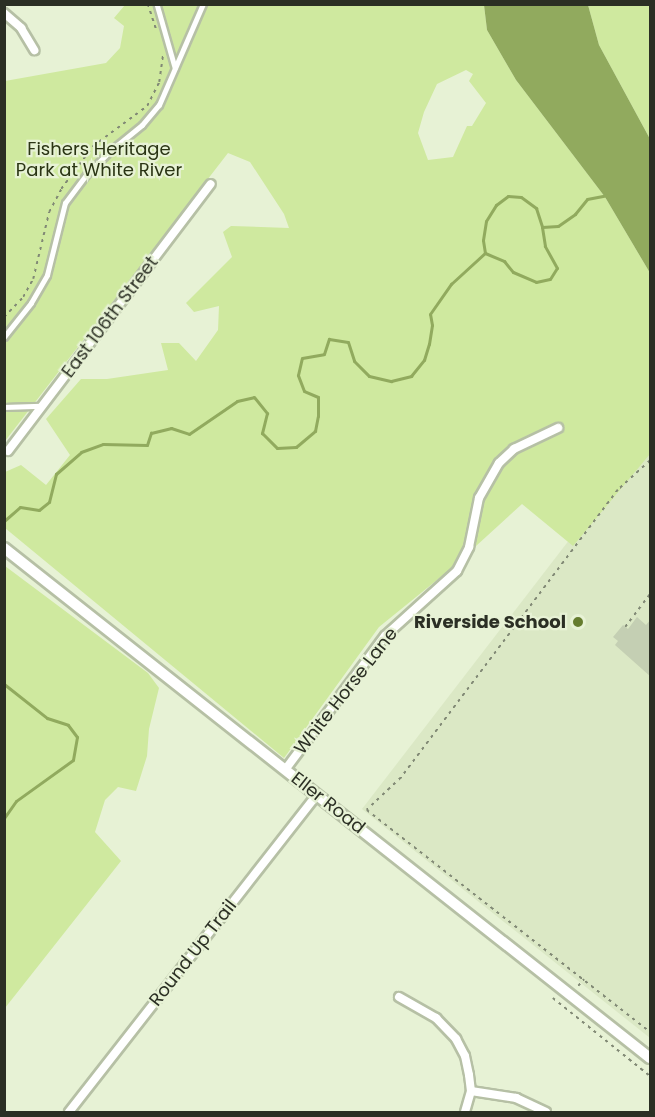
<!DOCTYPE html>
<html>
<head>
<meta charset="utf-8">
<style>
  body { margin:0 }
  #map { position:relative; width:655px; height:1117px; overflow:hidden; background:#e7f2d5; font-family:Poppins,sans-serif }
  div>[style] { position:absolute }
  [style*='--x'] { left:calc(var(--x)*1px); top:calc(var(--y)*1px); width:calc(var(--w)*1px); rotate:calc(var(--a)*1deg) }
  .built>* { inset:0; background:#dbe8c5 }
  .green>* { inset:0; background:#cfe99f }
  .water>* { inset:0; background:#91aa5e }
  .stream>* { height:3px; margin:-1.5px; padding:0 1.5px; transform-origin:1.5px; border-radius:1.5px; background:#91aa5e }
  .building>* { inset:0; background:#c4cfb3 }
  .path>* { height:1.5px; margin-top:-0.75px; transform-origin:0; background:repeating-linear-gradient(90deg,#818975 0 3px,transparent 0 7.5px) }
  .roads { filter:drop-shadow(2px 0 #b6c0a5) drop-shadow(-2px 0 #b6c0a5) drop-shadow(0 2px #b6c0a5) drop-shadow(0 -2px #b6c0a5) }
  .service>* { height:4.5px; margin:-2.25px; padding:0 2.25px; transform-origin:2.25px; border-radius:2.25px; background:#fff }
  .minor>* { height:8px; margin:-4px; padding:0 4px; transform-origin:4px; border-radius:4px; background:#fff }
  .tertiary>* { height:10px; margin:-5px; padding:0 5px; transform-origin:5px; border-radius:5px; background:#fff }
  .dots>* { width:16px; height:16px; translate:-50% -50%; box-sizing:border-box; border:3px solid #e7f2d5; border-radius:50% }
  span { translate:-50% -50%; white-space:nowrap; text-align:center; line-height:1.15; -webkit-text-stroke:4.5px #e7f2d5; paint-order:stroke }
  .park-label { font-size:18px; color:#2a3514 }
  .street-label { font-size:18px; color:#2b2f24 }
  .poi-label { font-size:18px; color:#2b2f24; font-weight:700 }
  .right { translate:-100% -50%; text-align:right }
  .frame { position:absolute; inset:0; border:6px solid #2b2f24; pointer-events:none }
</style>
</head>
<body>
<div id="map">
  <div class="built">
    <div style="clip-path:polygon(650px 435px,650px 1038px,362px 809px)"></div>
  </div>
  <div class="green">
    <div style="clip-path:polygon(evenodd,125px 5px,484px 5px,487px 30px,516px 80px,605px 197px,650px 273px,650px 454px,573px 546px,522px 504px,453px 567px,379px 627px,284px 758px,5px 528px,5px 472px,21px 465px,46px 485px,70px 455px,46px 419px,81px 379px,107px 379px,168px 370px,161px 343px,179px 343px,196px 361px,218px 330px,219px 306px,194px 312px,186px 303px,232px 257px,223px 232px,231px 226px,289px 228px,284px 214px,250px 162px,228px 153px,5px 441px,5px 81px,106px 63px,120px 48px,124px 26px,114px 18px,125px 5px,466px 70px,473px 74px,469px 81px,486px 103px,472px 126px,467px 126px,453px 157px,428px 160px,418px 133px,424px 112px,437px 84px,466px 70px)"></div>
    <div style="clip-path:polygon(588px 5px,650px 5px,650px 139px,599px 45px)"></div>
    <div style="clip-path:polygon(5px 566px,148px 673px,159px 688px,149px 729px,147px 756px,136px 791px,118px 787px,105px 800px,95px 832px,121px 861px,5px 1008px)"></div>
  </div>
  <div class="water">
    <div style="clip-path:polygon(484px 5px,588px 5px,599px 45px,650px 139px,650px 273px,605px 197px,516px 80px,487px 30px)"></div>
  </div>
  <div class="stream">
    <div style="--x:485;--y:253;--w:21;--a:23"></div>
    <div style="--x:504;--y:261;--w:14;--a:51"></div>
    <div style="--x:513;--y:272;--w:25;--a:23"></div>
    <div style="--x:536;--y:282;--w:14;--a:-12"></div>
    <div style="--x:550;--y:279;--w:13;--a:-58"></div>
    <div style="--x:557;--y:268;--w:25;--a:-119"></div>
    <div style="--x:545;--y:246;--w:19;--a:-99"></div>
    <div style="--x:4;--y:521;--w:21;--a:-41"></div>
    <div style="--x:20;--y:507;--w:19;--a:9"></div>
    <div style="--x:39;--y:510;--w:13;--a:-39"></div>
    <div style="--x:49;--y:502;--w:29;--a:-76"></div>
    <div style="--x:56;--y:474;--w:33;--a:-41"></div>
    <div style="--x:81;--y:452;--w:23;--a:-20"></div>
    <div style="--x:103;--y:444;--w:44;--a:1.3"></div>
    <div style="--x:147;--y:445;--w:13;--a:-72"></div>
    <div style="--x:151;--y:433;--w:21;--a:-14"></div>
    <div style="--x:171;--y:428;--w:19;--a:18"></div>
    <div style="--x:189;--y:434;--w:58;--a:-34.5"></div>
    <div style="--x:237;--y:401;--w:17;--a:-13"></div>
    <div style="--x:254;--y:397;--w:21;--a:51"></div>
    <div style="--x:267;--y:413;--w:21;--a:104"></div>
    <div style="--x:262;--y:433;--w:21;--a:45"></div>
    <div style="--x:277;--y:448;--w:19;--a:-3"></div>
    <div style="--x:296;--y:447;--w:25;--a:-40"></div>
    <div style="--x:315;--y:431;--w:15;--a:-79"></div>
    <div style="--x:318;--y:416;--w:19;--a:-90"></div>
    <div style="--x:318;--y:397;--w:15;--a:-157"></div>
    <div style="--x:304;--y:391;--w:17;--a:-111"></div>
    <div style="--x:298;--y:375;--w:17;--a:-77"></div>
    <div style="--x:302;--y:358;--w:22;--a:-10"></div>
    <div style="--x:324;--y:354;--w:16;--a:-72"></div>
    <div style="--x:329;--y:339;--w:19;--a:9"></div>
    <div style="--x:348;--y:342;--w:20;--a:72"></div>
    <div style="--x:354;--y:361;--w:21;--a:45"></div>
    <div style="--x:369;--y:376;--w:23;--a:13"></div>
    <div style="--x:391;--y:381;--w:21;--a:-14"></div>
    <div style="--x:411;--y:376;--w:21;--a:-51"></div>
    <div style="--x:424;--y:360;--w:17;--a:-73"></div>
    <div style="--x:429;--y:344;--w:19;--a:-81"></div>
    <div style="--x:432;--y:325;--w:11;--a:-100"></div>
    <div style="--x:430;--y:314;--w:37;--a:-55"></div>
    <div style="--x:451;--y:284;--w:46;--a:-42.4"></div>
    <div style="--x:485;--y:253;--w:13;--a:-99"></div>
    <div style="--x:483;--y:240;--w:19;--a:-81"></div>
    <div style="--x:486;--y:221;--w:19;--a:-58"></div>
    <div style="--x:496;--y:205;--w:15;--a:-37"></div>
    <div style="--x:508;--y:196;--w:13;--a:4"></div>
    <div style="--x:521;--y:197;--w:19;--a:36"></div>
    <div style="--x:536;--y:208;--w:20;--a:72"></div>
    <div style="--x:542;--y:227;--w:16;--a:-4"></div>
    <div style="--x:558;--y:226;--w:21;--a:-35"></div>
    <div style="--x:575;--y:214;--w:19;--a:-51"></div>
    <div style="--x:587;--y:199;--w:20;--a:-11"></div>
    <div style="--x:4;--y:684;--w:55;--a:38.3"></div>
    <div style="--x:47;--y:718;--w:22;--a:18"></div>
    <div style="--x:68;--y:725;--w:15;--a:53"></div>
    <div style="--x:77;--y:737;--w:23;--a:100"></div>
    <div style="--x:73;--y:760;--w:70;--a:144.3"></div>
    <div style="--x:16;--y:801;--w:21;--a:125"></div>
  </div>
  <div class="building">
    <div style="clip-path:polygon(637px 617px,646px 625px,651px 619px,651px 677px,615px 645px,618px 641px,613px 637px,623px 625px,628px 629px)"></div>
  </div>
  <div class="path">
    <div style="--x:148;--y:4;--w:29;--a:72"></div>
    <div style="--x:4;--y:317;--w:28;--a:-46"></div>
    <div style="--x:23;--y:297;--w:21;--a:-61"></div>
    <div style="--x:33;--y:279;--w:69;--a:-76.6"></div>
    <div style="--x:49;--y:212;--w:26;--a:-62"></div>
    <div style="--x:61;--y:189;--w:54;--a:-53.3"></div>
    <div style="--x:93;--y:146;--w:67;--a:-36.5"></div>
    <div style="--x:147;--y:106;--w:27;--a:-63"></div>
    <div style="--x:159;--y:82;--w:28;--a:-82"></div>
    <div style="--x:650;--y:461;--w:43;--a:137.8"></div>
    <div style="--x:618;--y:490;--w:361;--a:127"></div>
    <div style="--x:401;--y:778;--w:47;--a:136.7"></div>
    <div style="--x:367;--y:810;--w:360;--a:38.1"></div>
    <div style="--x:625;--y:627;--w:41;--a:-52.9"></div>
    <div style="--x:578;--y:986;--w:9;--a:-49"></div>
    <div style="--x:553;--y:998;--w:124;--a:38.8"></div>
  </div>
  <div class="roads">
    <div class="service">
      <div style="--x:157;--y:4;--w:66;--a:74.1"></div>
      <div style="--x:4;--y:337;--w:43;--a:-51.5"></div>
      <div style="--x:31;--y:303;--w:32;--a:-60"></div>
      <div style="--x:47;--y:275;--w:74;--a:-76"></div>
      <div style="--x:65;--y:203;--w:35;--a:-53"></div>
      <div style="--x:86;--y:175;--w:34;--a:-45"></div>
      <div style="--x:110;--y:151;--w:41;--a:-39.1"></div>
      <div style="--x:142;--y:125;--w:26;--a:-50"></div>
      <div style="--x:159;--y:105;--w:110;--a:-66.5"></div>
      <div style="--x:4;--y:407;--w:37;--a:-2"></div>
    </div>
    <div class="minor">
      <div style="--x:4;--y:13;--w:23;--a:41"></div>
      <div style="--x:21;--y:28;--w:26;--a:59"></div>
      <div style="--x:8;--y:451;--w:335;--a:-52.8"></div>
      <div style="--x:285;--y:770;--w:167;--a:-53.3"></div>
      <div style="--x:385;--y:636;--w:97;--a:-42.1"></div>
      <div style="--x:457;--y:571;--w:27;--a:-63"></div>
      <div style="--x:469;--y:547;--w:50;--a:-78.5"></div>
      <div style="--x:479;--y:498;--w:40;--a:-60.3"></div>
      <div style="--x:499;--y:463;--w:21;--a:-43"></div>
      <div style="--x:514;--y:449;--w:49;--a:-25.5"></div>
      <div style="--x:399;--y:997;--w:43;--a:29.6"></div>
      <div style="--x:436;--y:1018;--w:29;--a:46"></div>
      <div style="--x:456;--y:1039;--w:19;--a:62"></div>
      <div style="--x:465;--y:1056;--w:19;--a:78"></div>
      <div style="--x:469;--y:1075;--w:16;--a:83"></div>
      <div style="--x:471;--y:1091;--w:22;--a:106"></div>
      <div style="--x:471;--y:1091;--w:46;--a:8.8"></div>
      <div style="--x:516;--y:1098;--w:33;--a:25"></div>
      <div style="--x:69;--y:1112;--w:402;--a:-52"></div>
    </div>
    <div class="tertiary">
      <div style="--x:4;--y:548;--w:823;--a:38.29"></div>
    </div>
  </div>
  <div class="dots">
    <div style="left:578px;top:622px;background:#657c2e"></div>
  </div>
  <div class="park-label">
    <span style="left:99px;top:160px">Fishers Heritage<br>Park at White River</span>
  </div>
  <div class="street-label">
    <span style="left:110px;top:317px;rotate:-53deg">East 106th Street</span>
    <span style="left:346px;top:691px;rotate:-52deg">White Horse Lane</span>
    <span style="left:328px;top:803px;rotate:38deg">Eller Road</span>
    <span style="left:193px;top:953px;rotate:-52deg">Round Up Trail</span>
  </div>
  <div class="poi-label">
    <span class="right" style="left:566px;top:622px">Riverside School</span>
  </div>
  <div class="frame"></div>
</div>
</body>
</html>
